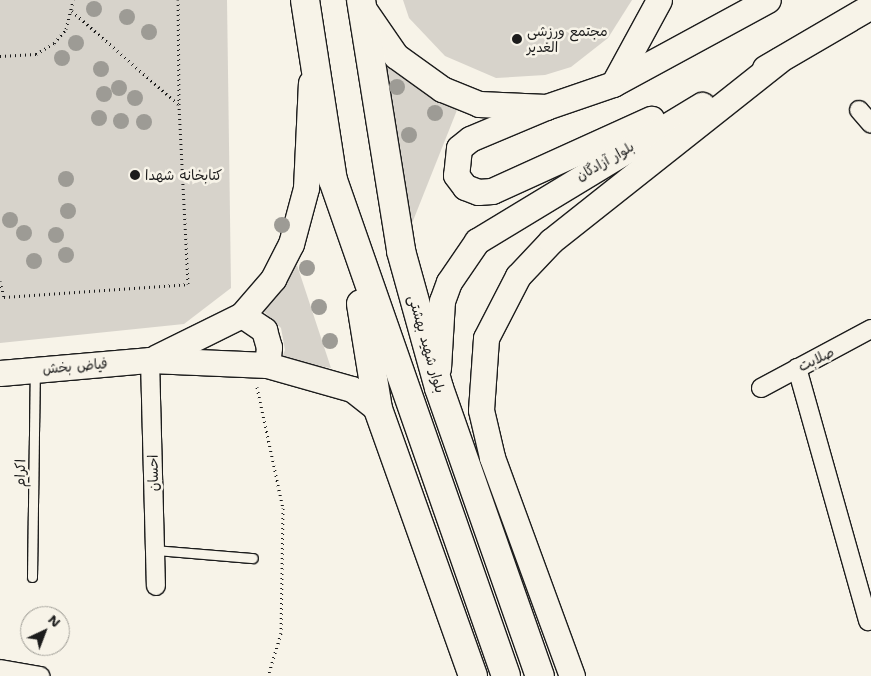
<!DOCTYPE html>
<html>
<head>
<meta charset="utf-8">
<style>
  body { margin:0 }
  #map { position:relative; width:871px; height:676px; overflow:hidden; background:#f7f3e8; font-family:"Shantell Sans","Playpen Sans Arabic",sans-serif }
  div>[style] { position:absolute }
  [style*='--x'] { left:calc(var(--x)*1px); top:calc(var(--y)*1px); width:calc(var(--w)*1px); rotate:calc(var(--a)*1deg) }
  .green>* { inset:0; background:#d7d3cb }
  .path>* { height:3px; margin-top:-1.5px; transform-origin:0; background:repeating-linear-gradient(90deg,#1c1c1c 0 1px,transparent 0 5px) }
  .roads { filter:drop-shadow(1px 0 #1c1c1c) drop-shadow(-1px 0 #1c1c1c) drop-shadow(0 1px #1c1c1c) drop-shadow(0 -1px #1c1c1c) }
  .lane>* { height:9px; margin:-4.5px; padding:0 4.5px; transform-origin:4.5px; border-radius:4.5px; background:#f7f3e8 }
  .street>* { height:18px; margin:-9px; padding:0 9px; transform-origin:9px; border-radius:9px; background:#f7f3e8 }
  .secondary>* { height:25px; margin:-12.5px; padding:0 12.5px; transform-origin:12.5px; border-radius:12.5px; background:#f7f3e8 }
  .primary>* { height:28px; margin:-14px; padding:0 14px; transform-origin:14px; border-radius:14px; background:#f7f3e8 }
  .trees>* { width:16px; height:16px; margin:-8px; border-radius:50%; background:#9d9b95 }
  .dots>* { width:14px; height:14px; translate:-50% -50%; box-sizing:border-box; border:2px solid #f7f3e8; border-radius:50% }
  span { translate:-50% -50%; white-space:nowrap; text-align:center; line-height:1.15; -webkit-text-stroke:5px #f7f3e8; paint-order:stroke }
  .poi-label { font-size:14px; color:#1c1c1c }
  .left { translate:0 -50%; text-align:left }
  .street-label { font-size:14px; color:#1c1c1c }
  .north { position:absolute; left:20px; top:606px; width:50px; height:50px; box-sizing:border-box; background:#f7f3e8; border:1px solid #9f9d96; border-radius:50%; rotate:43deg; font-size:14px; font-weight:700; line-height:20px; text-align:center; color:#1c1c1c }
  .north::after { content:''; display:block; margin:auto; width:18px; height:22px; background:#1c1c1c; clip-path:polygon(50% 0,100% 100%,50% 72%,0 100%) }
</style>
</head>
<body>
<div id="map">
  <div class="green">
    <div style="clip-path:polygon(0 0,227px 0,231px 288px,184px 324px,0 343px)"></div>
    <div style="clip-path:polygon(403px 0,632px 0,608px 38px,571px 67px,545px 75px,496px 78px,445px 56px,409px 18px)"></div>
    <div style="clip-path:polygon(382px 39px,461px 100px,401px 251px)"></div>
    <div style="clip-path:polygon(297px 265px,331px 368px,281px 360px,285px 350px,281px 328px,262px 310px)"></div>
  </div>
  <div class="path">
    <div style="--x:72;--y:11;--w:142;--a:41.3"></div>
    <div style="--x:179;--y:105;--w:105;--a:-90.5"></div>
    <div style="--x:0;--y:56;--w:36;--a:-3"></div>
    <div style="--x:36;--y:54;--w:21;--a:-31"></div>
    <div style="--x:54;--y:43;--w:18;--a:-49"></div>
    <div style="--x:66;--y:29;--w:30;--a:-76"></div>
    <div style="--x:0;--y:281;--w:16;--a:76"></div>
    <div style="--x:4;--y:297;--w:184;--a:-4"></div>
    <div style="--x:188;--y:284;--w:179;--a:-92.9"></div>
    <div style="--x:257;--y:387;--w:124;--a:77.9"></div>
    <div style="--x:283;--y:508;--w:125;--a:90.9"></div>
    <div style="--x:281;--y:633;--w:45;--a:106.8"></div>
  </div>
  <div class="roads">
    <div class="lane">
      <div style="--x:155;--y:550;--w:98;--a:4.7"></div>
      <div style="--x:32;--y:577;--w:204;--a:-89.2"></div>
    </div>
    <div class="street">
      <div style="--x:859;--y:110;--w:18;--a:49"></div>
      <div style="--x:150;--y:360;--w:226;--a:88.5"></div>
      <div style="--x:797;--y:368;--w:263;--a:74.3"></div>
      <div style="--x:761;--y:388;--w:125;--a:-28.2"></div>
      <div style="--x:0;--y:669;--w:41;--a:9.9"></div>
    </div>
    <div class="secondary">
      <div style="--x:363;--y:8;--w:58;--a:55.5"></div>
      <div style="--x:396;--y:56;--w:57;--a:35.7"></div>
      <div style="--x:442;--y:89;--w:40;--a:22"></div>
      <div style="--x:479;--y:104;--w:67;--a:2.6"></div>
      <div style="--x:546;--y:107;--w:71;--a:-18.9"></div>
      <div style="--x:613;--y:84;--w:176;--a:-28.5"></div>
      <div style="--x:765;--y:68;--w:123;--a:-30.3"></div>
      <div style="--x:614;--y:83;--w:94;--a:-61.5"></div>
      <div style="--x:546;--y:107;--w:82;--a:157.2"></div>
      <div style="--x:470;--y:139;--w:14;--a:141"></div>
      <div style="--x:459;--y:148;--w:27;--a:96"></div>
      <div style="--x:456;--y:175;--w:15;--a:53"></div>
      <div style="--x:465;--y:187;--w:14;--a:21"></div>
      <div style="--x:478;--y:192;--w:14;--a:-4"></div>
      <div style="--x:492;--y:191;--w:175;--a:-24.4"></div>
      <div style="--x:242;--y:315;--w:27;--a:34"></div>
      <div style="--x:264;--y:330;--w:18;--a:74"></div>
      <div style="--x:269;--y:347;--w:18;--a:96"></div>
      <div style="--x:157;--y:357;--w:95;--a:-26.3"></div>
      <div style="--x:242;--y:315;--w:48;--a:-49.3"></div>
      <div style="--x:273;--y:279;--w:39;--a:-63"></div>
      <div style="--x:291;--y:244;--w:58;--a:-75"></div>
      <div style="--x:306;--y:188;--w:105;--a:-87.3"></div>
      <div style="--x:438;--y:368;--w:67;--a:-86.6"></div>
      <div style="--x:442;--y:301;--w:20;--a:-70"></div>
      <div style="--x:449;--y:282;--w:50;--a:-55.7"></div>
      <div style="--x:477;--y:241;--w:263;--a:-31.2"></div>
      <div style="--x:0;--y:373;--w:151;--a:-5"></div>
      <div style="--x:150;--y:360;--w:117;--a:2.4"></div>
      <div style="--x:267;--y:365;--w:88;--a:15.8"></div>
      <div style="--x:352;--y:389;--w:33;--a:38"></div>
      <div style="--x:572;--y:676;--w:233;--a:-110.1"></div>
      <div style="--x:492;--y:457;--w:48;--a:-103.2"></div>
      <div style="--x:481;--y:410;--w:72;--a:-86"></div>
      <div style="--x:486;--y:338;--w:70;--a:-62.7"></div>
      <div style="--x:518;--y:276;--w:48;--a:-46.7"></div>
      <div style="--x:551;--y:241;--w:290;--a:-38.4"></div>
    </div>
    <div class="primary">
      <div style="--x:305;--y:0;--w:182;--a:81.2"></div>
      <div style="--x:333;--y:180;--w:525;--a:70.77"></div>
      <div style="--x:361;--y:0;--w:254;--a:80.9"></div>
      <div style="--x:401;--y:251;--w:142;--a:74.5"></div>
      <div style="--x:439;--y:388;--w:305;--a:70.7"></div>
      <div style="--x:361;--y:304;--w:106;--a:80.8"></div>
      <div style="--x:378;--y:409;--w:283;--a:70.4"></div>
    </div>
  </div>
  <div class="trees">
    <div style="left:94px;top:9px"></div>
    <div style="left:127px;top:17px"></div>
    <div style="left:149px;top:32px"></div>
    <div style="left:76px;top:43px"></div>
    <div style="left:62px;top:58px"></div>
    <div style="left:101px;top:69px"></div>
    <div style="left:397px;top:87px"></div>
    <div style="left:119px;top:88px"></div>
    <div style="left:104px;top:94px"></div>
    <div style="left:135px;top:98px"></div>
    <div style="left:435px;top:113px"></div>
    <div style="left:99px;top:118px"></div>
    <div style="left:121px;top:121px"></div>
    <div style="left:144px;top:122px"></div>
    <div style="left:409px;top:135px"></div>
    <div style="left:66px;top:179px"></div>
    <div style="left:68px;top:211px"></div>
    <div style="left:10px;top:220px"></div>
    <div style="left:282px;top:225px"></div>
    <div style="left:24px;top:233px"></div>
    <div style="left:56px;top:235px"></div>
    <div style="left:66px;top:255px"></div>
    <div style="left:34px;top:261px"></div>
    <div style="left:307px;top:268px"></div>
    <div style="left:319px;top:307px"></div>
    <div style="left:330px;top:341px"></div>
  </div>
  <div class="dots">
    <div style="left:517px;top:39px;background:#1c1c1c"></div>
    <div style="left:135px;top:175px;background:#1c1c1c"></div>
  </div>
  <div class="poi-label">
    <span class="left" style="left:527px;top:39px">مجتمع ورزشی<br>الغدیر</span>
    <span class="left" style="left:145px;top:175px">کتابخانه شهدا</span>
  </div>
  <div class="street-label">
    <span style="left:605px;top:161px;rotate:-30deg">بلوار آزادگان</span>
    <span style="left:427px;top:344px;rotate:74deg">بلوار شهید بهشتی</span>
    <span style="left:816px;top:359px;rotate:-26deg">صلابت</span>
    <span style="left:75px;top:366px;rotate:-5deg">فیاض بخش</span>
    <span style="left:20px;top:473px;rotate:-89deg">اکرام</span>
    <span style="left:153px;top:473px;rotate:-91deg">احسان</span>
  </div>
  <div class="north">N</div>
</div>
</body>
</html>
